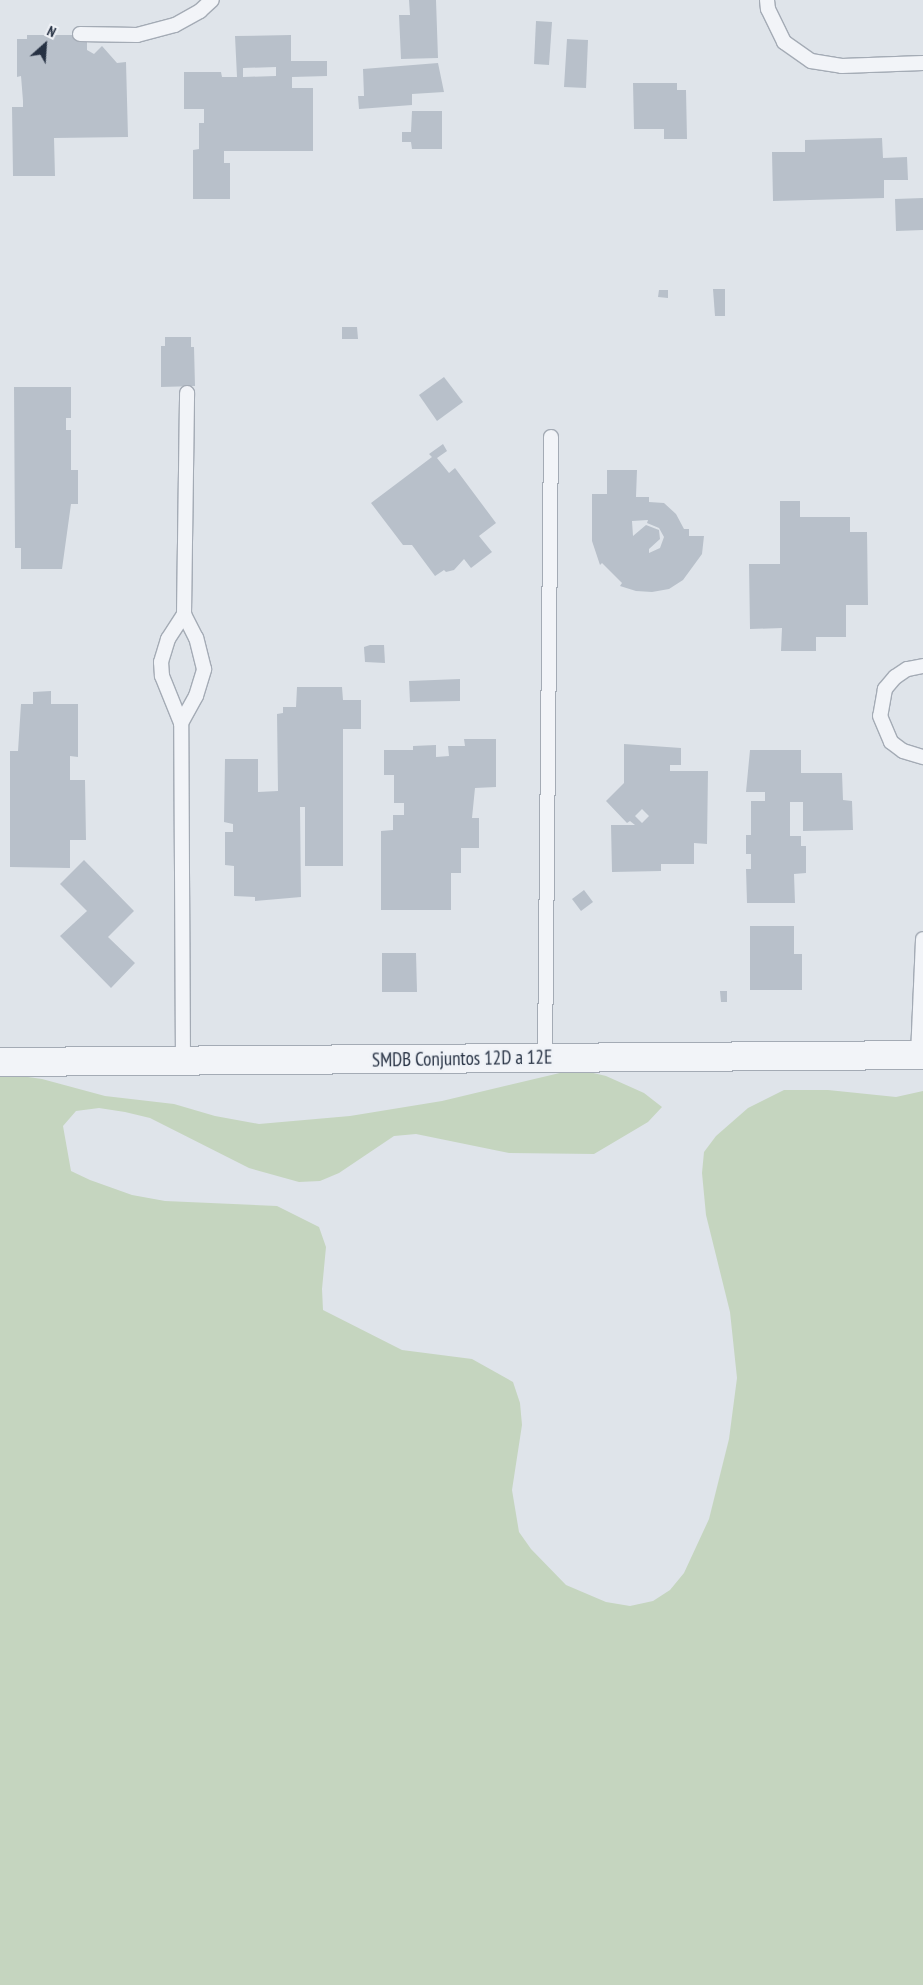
<!DOCTYPE html>
<html>
<head>
<meta charset="utf-8">
<style>
  body { margin:0 }
  #map { position:relative; width:923px; height:1985px; overflow:hidden; background:#dfe4ea; font-family:"PT Sans Narrow",sans-serif }
  div>[style] { position:absolute }
  [style*='--x'] { left:calc(var(--x)*1px); top:calc(var(--y)*1px); width:calc(var(--w)*1px); rotate:calc(var(--a)*1deg) }
  .green>* { inset:0; background:#c5d5bf }
  .building>* { inset:0; background:#b8c0ca }
  .roads { filter:drop-shadow(1px 0 #a4abb5) drop-shadow(-1px 0 #a4abb5) drop-shadow(0 1px #a4abb5) drop-shadow(0 -1px #a4abb5) }
  .lane>* { height:14px; margin:-7px; padding:0 7px; transform-origin:7px; border-radius:7px; background:#f2f4f8 }
  .street>* { height:28px; margin:-14px; padding:0 14px; transform-origin:14px; border-radius:14px; background:#f2f4f8 }
  span { translate:-50% -50%; white-space:nowrap; text-align:center; line-height:1.15; -webkit-text-stroke:4.5px #eff2f7; paint-order:stroke }
  .street-label { font-size:19px; color:#263143 }
  .north { position:absolute; left:20px; top:20px; width:50px; height:50px; -webkit-text-stroke:4px #eff2f7; paint-order:stroke; rotate:26deg; font-size:14px; font-weight:700; line-height:20px; text-align:center; color:#263143 }
  .north::after { content:''; display:block; margin:auto; width:18px; height:22px; background:#263143; clip-path:polygon(50% 0,100% 100%,50% 72%,0 100%) }
</style>
</head>
<body>
<div id="map">
  <div class="green">
    <div style="clip-path:polygon(585px 1071px,606px 1076px,644px 1093px,662px 1107px,648px 1122px,594px 1154px,509px 1153px,416px 1134px,394px 1136px,339px 1173px,320px 1181px,299px 1182px,249px 1168px,150px 1118px,125px 1112px,99px 1108px,76px 1111px,63px 1126px,71px 1171px,90px 1180px,132px 1195px,165px 1201px,277px 1206px,319px 1227px,326px 1247px,322px 1289px,323px 1310px,402px 1350px,472px 1359px,513px 1382px,520px 1403px,522px 1425px,512px 1490px,519px 1532px,531px 1549px,566px 1585px,606px 1602px,630px 1606px,653px 1601px,670px 1590px,684px 1573px,709px 1519px,729px 1439px,737px 1378px,730px 1312px,706px 1215px,702px 1173px,704px 1152px,716px 1136px,748px 1108px,784px 1090px,828px 1090px,896px 1097px,923px 1091px,923px 1985px,0 1985px,0 1073px,42px 1079px,105px 1096px,174px 1104px,215px 1116px,259px 1124px,350px 1116px,442px 1101px,564px 1072px)"></div>
  </div>
  <div class="building">
    <div style="clip-path:polygon(409px 0,436px 0,438px 58px,401px 59px,399px 15px,410px 15px)"></div>
    <div style="clip-path:polygon(536px 21px,552px 22px,549px 65px,534px 64px)"></div>
    <div style="clip-path:polygon(27px 35px,81px 35px,81px 42px,87px 42px,87px 50px,94px 54px,102px 46px,117px 63px,126px 62px,128px 137px,54px 138px,55px 176px,13px 176px,12px 107px,23px 107px,23px 101px,21px 76px,17px 77px,17px 39px,27px 39px)"></div>
    <div style="clip-path:polygon(evenodd,291px 35px,291px 61px,327px 61px,327px 76px,292px 77px,292px 88px,313px 88px,313px 151px,224px 151px,224px 163px,230px 163px,230px 199px,193px 199px,193px 150px,199px 149px,199px 123px,204px 123px,204px 109px,184px 109px,184px 72px,221px 72px,222px 77px,237px 77px,235px 36px,291px 35px,276px 67px,276px 76px,243px 77px,243px 68px,276px 67px)"></div>
    <div style="clip-path:polygon(567px 39px,588px 40px,586px 88px,564px 87px)"></div>
    <div style="clip-path:polygon(438px 63px,444px 92px,412px 94px,412px 105px,359px 109px,358px 96px,364px 96px,363px 69px)"></div>
    <div style="clip-path:polygon(633px 83px,677px 83px,677px 90px,686px 90px,687px 139px,664px 139px,664px 129px,634px 129px)"></div>
    <div style="clip-path:polygon(412px 111px,442px 111px,442px 149px,412px 149px,411px 142px,402px 142px,402px 132px,411px 132px)"></div>
    <div style="clip-path:polygon(882px 138px,883px 158px,907px 157px,908px 180px,884px 180px,884px 198px,773px 201px,772px 152px,805px 152px,805px 140px)"></div>
    <div style="clip-path:polygon(923px 198px,923px 230px,896px 231px,895px 199px)"></div>
    <div style="clip-path:polygon(713px 289px,725px 289px,725px 316px,715px 316px)"></div>
    <div style="clip-path:polygon(659px 290px,668px 290px,668px 298px,658px 297px)"></div>
    <div style="clip-path:polygon(342px 327px,357px 327px,358px 339px,342px 339px)"></div>
    <div style="clip-path:polygon(165px 337px,191px 337px,191px 347px,194px 347px,195px 386px,161px 387px,161px 346px,165px 346px)"></div>
    <div style="clip-path:polygon(444px 377px,463px 402px,437px 421px,419px 395px)"></div>
    <div style="clip-path:polygon(14px 387px,71px 387px,71px 418px,66px 418px,66px 430px,71px 430px,71px 470px,78px 470px,78px 504px,71px 504px,62px 569px,21px 569px,21px 548px,15px 548px)"></div>
    <div style="clip-path:polygon(443px 444px,447px 451px,437px 458px,449px 473px,455px 468px,496px 523px,479px 536px,492px 552px,471px 568px,464px 559px,454px 570px,446px 572px,444px 570px,435px 576px,412px 545px,403px 545px,371px 503px,432px 457px,429px 454px)"></div>
    <div style="clip-path:polygon(evenodd,607px 470px,637px 470px,636px 497px,649px 497px,649px 502px,664px 503px,676px 514px,684px 529px,689px 529px,689px 536px,704px 536px,702px 554px,683px 580px,669px 589px,652px 592px,636px 591px,620px 586px,622px 583px,602px 563px,600px 565px,592px 541px,592px 494px,607px 494px,607px 470px,648px 520px,647px 523px,659px 528px,664px 537px,660px 548px,649px 553px,649px 549px,660px 539px,659px 530px,646px 525px,633px 536px,632px 521px,648px 520px)"></div>
    <div style="clip-path:polygon(780px 501px,800px 501px,800px 517px,850px 517px,850px 532px,867px 532px,868px 605px,846px 605px,846px 637px,816px 637px,816px 651px,781px 651px,782px 628px,750px 629px,749px 564px,780px 564px)"></div>
    <div style="clip-path:polygon(370px 645px,384px 645px,385px 663px,365px 662px,364px 647px)"></div>
    <div style="clip-path:polygon(460px 679px,460px 701px,410px 702px,409px 681px)"></div>
    <div style="clip-path:polygon(297px 687px,342px 687px,343px 700px,361px 700px,361px 729px,343px 729px,343px 866px,305px 866px,305px 807px,300px 807px,301px 897px,255px 901px,255px 897px,234px 896px,234px 866px,225px 865px,225px 832px,233px 832px,233px 824px,224px 822px,225px 759px,258px 759px,258px 792px,278px 791px,277px 714px,283px 713px,283px 707px,296px 707px)"></div>
    <div style="clip-path:polygon(51px 691px,51px 704px,78px 704px,78px 757px,70px 756px,70px 780px,85px 780px,86px 840px,70px 840px,70px 868px,10px 867px,10px 751px,18px 751px,21px 704px,33px 704px,33px 692px)"></div>
    <div style="clip-path:polygon(464px 739px,496px 739px,496px 787px,475px 788px,472px 818px,479px 818px,479px 848px,461px 848px,461px 873px,451px 873px,451px 910px,381px 910px,381px 831px,393px 830px,393px 815px,404px 815px,404px 803px,394px 803px,394px 775px,384px 775px,384px 750px,413px 750px,413px 746px,436px 745px,436px 757px,449px 756px,448px 746px,465px 746px)"></div>
    <div style="clip-path:polygon(evenodd,624px 744px,681px 748px,681px 765px,670px 765px,670px 771px,708px 771px,707px 844px,694px 843px,694px 864px,661px 864px,661px 871px,612px 872px,611px 825px,635px 825px,630px 821px,627px 823px,606px 801px,624px 783px,624px 744px,642px 809px,649px 816px,642px 823px,635px 816px,642px 809px)"></div>
    <div style="clip-path:polygon(750px 750px,801px 750px,801px 773px,842px 773px,843px 800px,852px 801px,853px 830px,803px 831px,803px 802px,790px 802px,790px 836px,801px 836px,801px 846px,806px 846px,806px 873px,794px 874px,795px 903px,747px 903px,746px 869px,751px 869px,751px 854px,746px 854px,746px 835px,751px 835px,751px 801px,765px 801px,765px 792px,746px 792px)"></div>
    <div style="clip-path:polygon(84px 860px,134px 911px,108px 937px,135px 963px,111px 988px,60px 936px,87px 911px,60px 884px)"></div>
    <div style="clip-path:polygon(584px 890px,593px 902px,581px 911px,572px 899px)"></div>
    <div style="clip-path:polygon(750px 926px,794px 926px,794px 954px,802px 954px,802px 990px,750px 990px)"></div>
    <div style="clip-path:polygon(382px 953px,416px 953px,417px 992px,382px 992px)"></div>
    <div style="clip-path:polygon(720px 991px,727px 991px,727px 1002px,721px 1002px)"></div>
  </div>
  <div class="roads">
    <div class="lane">
      <div style="--x:767;--y:0;--w:9;--a:84"></div>
      <div style="--x:768;--y:9;--w:37;--a:64"></div>
      <div style="--x:784;--y:42;--w:33;--a:35"></div>
      <div style="--x:811;--y:61;--w:31;--a:9"></div>
      <div style="--x:842;--y:66;--w:81;--a:-2.1"></div>
      <div style="--x:80;--y:34;--w:57;--a:1"></div>
      <div style="--x:137;--y:35;--w:39;--a:-15"></div>
      <div style="--x:175;--y:25;--w:29;--a:-29"></div>
      <div style="--x:200;--y:11;--w:16;--a:-43"></div>
      <div style="--x:923;--y:666;--w:16;--a:169"></div>
      <div style="--x:907;--y:669;--w:14;--a:146"></div>
      <div style="--x:895;--y:677;--w:16;--a:130"></div>
      <div style="--x:885;--y:689;--w:27;--a:100"></div>
      <div style="--x:880;--y:716;--w:28;--a:67"></div>
      <div style="--x:891;--y:742;--w:15;--a:37"></div>
      <div style="--x:903;--y:751;--w:21;--a:17"></div>
      <div style="--x:181;--y:723;--w:31;--a:-61"></div>
      <div style="--x:196;--y:696;--w:28;--a:-73"></div>
      <div style="--x:204;--y:669;--w:32;--a:-104"></div>
      <div style="--x:196;--y:638;--w:27;--a:-117"></div>
      <div style="--x:184;--y:614;--w:221;--a:-89.2"></div>
      <div style="--x:918;--y:1055;--w:116;--a:-87.5"></div>
      <div style="--x:545;--y:1058;--w:621;--a:-89.45"></div>
      <div style="--x:183;--y:1062;--w:339;--a:-90.3"></div>
      <div style="--x:181;--y:723;--w:51;--a:-112"></div>
      <div style="--x:162;--y:676;--w:14;--a:-94"></div>
      <div style="--x:161;--y:662;--w:24;--a:-73"></div>
      <div style="--x:168;--y:639;--w:30;--a:-57"></div>
    </div>
    <div class="street">
      <div style="--x:0;--y:1062;--w:923;--a:-0.43"></div>
    </div>
  </div>
  <div class="street-label">
    <span style="left:462px;top:1059px;rotate:-1deg">SMDB Conjuntos 12D a 12E</span>
  </div>
  <div class="north">N</div>
</div>
</body>
</html>
